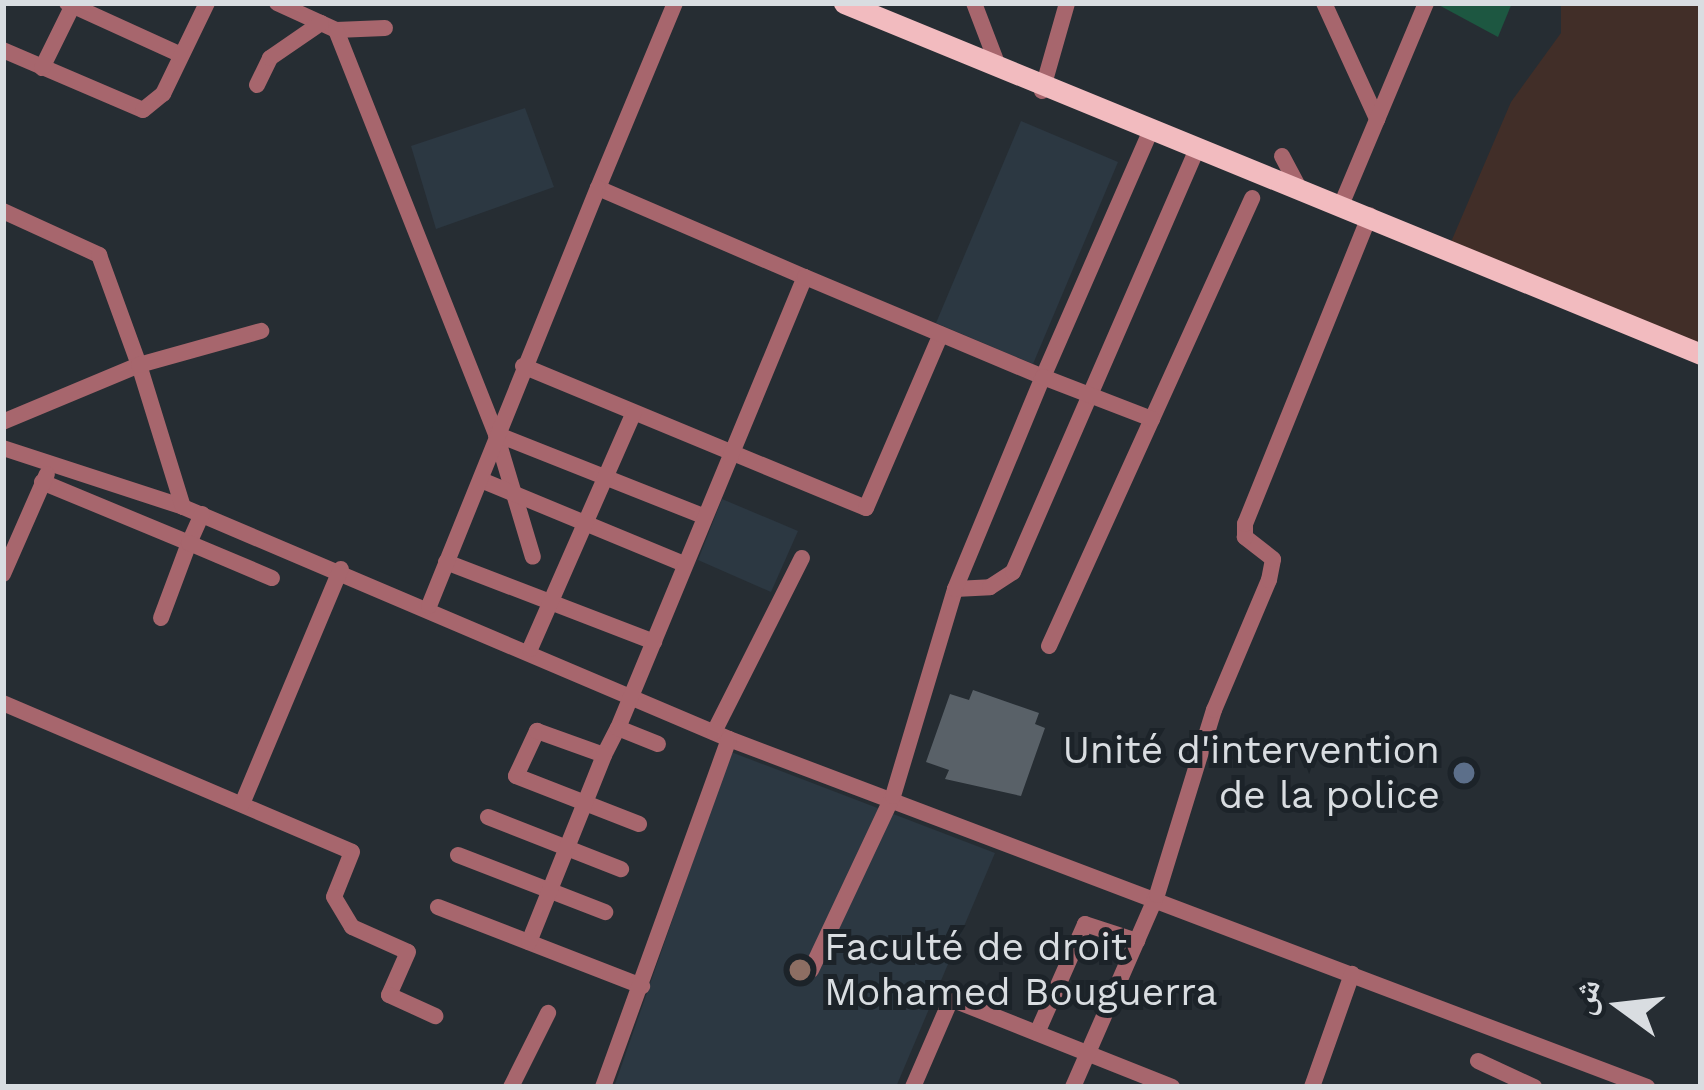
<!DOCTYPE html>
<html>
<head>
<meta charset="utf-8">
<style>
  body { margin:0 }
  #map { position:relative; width:1704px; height:1090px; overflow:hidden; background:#262d33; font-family:"Work Sans","Noto Naskh Arabic",sans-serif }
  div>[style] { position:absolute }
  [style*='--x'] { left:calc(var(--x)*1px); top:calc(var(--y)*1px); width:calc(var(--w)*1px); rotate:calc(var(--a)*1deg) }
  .built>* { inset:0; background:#2c3842 }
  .industrial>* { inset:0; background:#412e28 }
  .green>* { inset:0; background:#1d5741 }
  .building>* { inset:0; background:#596168 }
  .minor>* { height:16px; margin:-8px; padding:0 8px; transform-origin:8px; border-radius:8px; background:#a7666d }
  .major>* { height:21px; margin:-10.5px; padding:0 10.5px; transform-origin:10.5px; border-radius:10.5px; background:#f2bbbf }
  .dots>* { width:33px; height:33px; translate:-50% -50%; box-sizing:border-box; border:6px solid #1c2329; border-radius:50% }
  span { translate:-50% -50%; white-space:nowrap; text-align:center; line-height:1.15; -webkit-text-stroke:10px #1c2329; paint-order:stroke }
  .poi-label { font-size:39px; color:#d9dde1 }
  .right { translate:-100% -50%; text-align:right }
  .left { translate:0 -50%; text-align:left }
  .frame { position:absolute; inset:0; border:6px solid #d9dde1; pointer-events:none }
  .north { position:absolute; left:1560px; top:946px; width:120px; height:120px; -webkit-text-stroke:9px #1c2329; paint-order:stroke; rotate:285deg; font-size:33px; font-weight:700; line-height:48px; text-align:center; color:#d9dde1 }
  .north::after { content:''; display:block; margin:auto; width:42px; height:54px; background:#d9dde1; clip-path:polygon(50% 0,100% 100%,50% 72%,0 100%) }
</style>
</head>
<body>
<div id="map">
  <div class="built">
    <div style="clip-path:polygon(525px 108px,554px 187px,436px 229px,411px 146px)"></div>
    <div style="clip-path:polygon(1021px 121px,1118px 162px,1033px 364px,936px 323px)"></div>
    <div style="clip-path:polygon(722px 499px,798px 531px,771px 592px,698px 560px)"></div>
    <div style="clip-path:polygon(731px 752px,995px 853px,896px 1087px,614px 1087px)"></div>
  </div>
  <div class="industrial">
    <div style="clip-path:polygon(1561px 3px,1701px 3px,1701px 344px,1451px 242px,1511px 102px,1561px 33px)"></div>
  </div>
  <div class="green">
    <div style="clip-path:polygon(1435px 3px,1512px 3px,1498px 37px)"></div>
  </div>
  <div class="building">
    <div style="clip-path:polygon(973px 690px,1039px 713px,1035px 724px,1045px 728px,1021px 796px,945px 779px,949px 770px,926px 762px,950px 694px,969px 700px)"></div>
  </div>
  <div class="minor">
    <div style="--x:67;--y:3;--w:125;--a:24.5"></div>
    <div style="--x:277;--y:3;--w:65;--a:24.6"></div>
    <div style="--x:336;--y:30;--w:49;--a:-2.3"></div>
    <div style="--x:675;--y:3;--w:200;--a:112.6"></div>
    <div style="--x:598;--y:188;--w:225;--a:23.3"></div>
    <div style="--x:974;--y:3;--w:67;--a:69.1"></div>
    <div style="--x:1324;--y:3;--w:128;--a:65.4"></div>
    <div style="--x:336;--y:30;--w:435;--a:68.4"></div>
    <div style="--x:496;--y:434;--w:128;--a:73.3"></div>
    <div style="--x:3;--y:50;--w:152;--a:23.2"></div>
    <div style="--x:143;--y:110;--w:26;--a:-39"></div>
    <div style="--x:163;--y:94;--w:101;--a:-64.2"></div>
    <div style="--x:42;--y:68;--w:72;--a:-63.8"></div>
    <div style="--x:257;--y:85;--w:30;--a:-64"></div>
    <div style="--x:270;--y:58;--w:62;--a:-34.5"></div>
    <div style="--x:1042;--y:91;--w:91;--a:-74.1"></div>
    <div style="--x:1282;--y:156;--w:34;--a:62"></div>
    <div style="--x:1342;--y:203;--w:217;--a:-67.2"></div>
    <div style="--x:3;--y:211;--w:106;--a:24.6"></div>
    <div style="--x:99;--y:255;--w:117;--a:70"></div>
    <div style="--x:139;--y:365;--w:147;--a:157.3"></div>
    <div style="--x:523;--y:366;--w:371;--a:22.5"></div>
    <div style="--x:866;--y:508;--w:189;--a:-66.7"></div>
    <div style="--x:496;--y:434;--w:223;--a:21.6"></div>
    <div style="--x:3;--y:448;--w:189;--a:18.1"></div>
    <div style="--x:183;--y:507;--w:593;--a:23.02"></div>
    <div style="--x:729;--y:739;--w:982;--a:20.76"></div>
    <div style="--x:481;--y:480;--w:220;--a:22.5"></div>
    <div style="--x:42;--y:482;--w:159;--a:22.5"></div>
    <div style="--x:189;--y:543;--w:80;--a:110.5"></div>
    <div style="--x:183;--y:507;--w:149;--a:-107.2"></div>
    <div style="--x:139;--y:365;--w:127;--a:-15.6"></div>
    <div style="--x:202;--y:514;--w:32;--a:114"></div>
    <div style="--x:189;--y:543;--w:90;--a:22.9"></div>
    <div style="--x:446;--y:562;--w:223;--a:21"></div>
    <div style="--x:3;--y:574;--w:109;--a:-66.3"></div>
    <div style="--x:955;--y:589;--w:35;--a:-3"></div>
    <div style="--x:990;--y:587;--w:27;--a:-33"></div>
    <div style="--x:1013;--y:572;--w:462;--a:-66.5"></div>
    <div style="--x:429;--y:606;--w:451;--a:-68"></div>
    <div style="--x:1049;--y:646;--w:492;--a:-65.6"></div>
    <div style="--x:530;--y:649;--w:257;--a:-66.3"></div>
    <div style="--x:3;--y:703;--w:379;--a:23.1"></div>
    <div style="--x:352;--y:852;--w:48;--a:111.8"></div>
    <div style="--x:334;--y:897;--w:35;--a:59"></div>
    <div style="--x:352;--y:927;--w:61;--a:24.1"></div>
    <div style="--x:408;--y:952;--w:47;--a:113.8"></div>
    <div style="--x:389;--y:995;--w:51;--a:24.5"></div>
    <div style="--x:618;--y:728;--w:488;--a:-67.5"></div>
    <div style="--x:805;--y:277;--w:258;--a:22.8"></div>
    <div style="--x:1043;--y:377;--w:270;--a:-66.4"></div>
    <div style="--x:714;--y:732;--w:195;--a:-63.2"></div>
    <div style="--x:242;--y:804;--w:255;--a:-67.2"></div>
    <div style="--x:488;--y:817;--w:143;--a:21.4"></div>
    <div style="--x:639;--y:824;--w:132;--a:-158.7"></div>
    <div style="--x:516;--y:776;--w:50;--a:-65"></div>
    <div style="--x:537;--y:731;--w:71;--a:19.7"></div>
    <div style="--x:604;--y:755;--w:30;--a:-63"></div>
    <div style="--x:618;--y:728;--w:43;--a:21.8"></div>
    <div style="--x:458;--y:855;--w:158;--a:21.2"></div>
    <div style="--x:438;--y:907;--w:219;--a:21.2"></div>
    <div style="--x:529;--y:942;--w:201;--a:-68.1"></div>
    <div style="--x:811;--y:970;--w:192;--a:-64.8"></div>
    <div style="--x:893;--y:796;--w:216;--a:-73.3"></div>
    <div style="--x:955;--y:589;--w:230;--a:-67.5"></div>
    <div style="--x:1043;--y:377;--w:117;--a:21.1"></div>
    <div style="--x:1037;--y:1033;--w:119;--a:-66.2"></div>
    <div style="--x:1085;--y:924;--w:55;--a:18.1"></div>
    <div style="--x:1478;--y:1061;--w:62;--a:24.9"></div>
    <div style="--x:511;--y:1087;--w:83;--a:-63.4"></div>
    <div style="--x:603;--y:1087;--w:370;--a:-70.1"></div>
    <div style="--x:913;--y:1087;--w:96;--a:-66.6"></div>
    <div style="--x:951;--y:999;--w:238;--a:21.7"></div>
    <div style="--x:1073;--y:1087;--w:210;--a:-66.4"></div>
    <div style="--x:1157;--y:895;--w:194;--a:-72.9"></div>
    <div style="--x:1214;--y:710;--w:141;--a:-67.1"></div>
    <div style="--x:1269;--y:580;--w:21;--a:-79"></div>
    <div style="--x:1273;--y:559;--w:36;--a:-142"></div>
    <div style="--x:1245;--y:537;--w:13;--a:-90"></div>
    <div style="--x:1245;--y:524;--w:333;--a:-68"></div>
    <div style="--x:1312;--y:1087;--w:120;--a:-70.5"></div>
  </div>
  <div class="major">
    <div style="--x:844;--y:3;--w:926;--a:22.27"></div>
  </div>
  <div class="dots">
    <div style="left:1464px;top:773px;background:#5c6f8a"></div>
    <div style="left:800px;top:970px;background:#8d6e63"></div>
  </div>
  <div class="poi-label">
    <span class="right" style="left:1440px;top:773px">Unité d'intervention<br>de la police</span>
    <span class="left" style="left:824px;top:970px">Faculté de droit<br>Mohamed Bouguerra</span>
  </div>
  <div class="frame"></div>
  <div class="north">ش</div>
</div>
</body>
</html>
